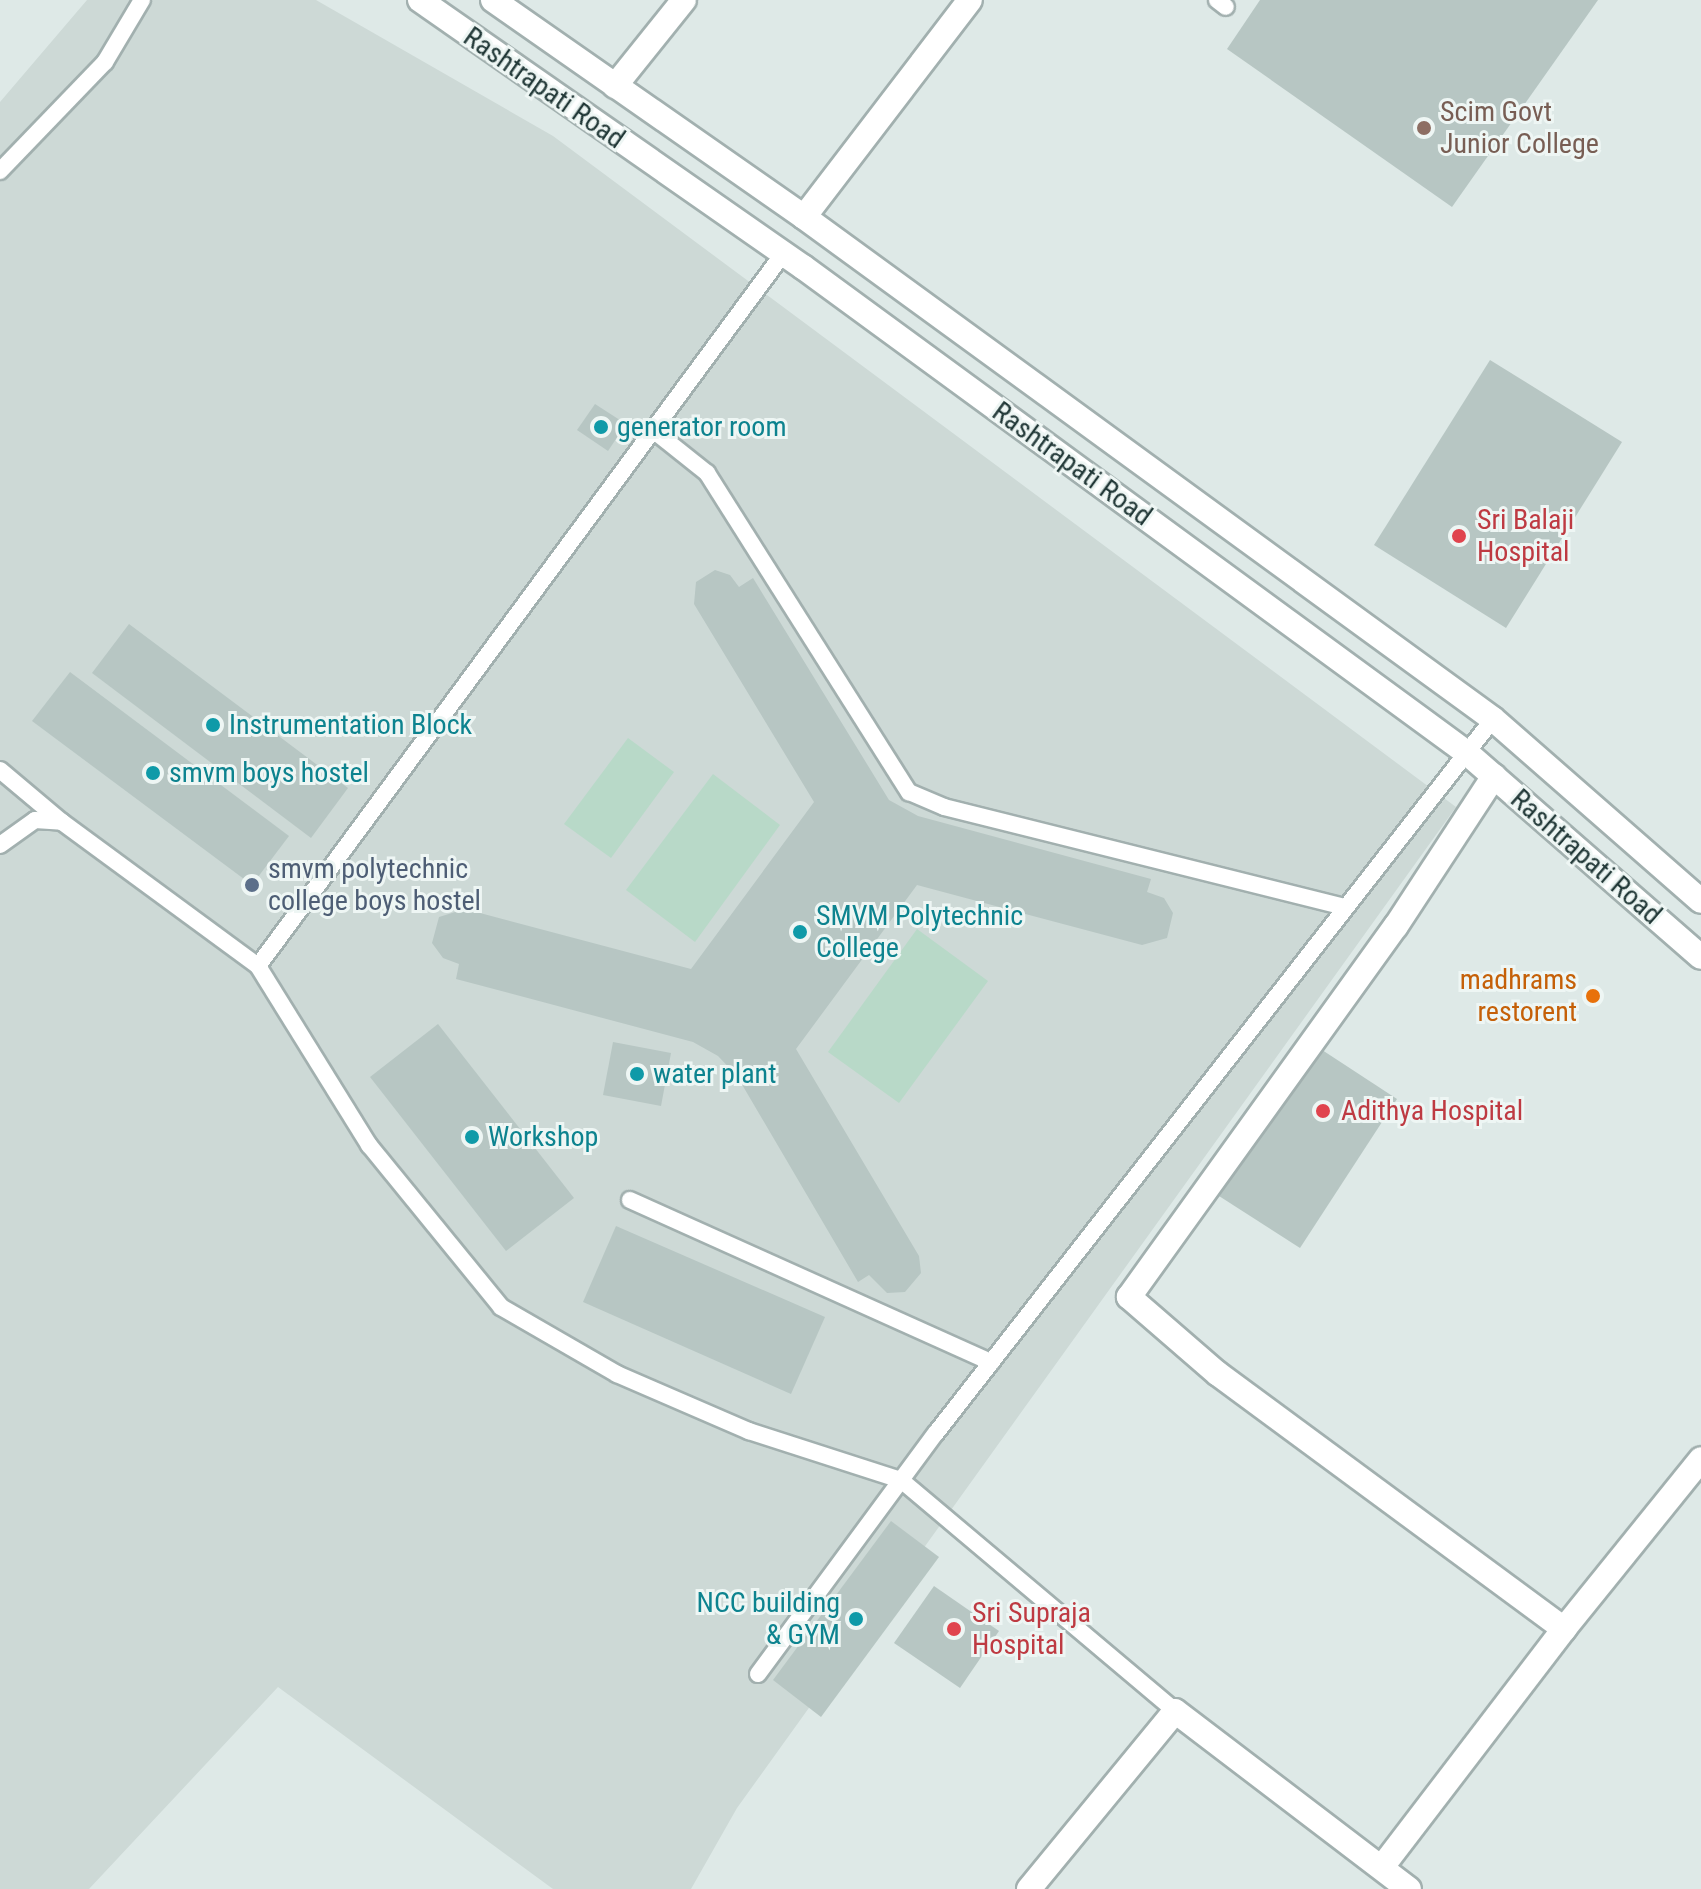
<!DOCTYPE html>
<html>
<head>
<meta charset="utf-8">
<style>
  body { margin:0 }
  #map { position:relative; width:1701px; height:1889px; overflow:hidden; background:#dee9e7; font-family:"Roboto Condensed",sans-serif }
  div>[style] { position:absolute }
  [style*='--x'] { left:calc(var(--x)*1px); top:calc(var(--y)*1px); width:calc(var(--w)*1px); rotate:calc(var(--a)*1deg) }
  .built>* { inset:0; background:#cdd9d6 }
  .green>* { inset:0; background:#b8d9c8 }
  .building>* { inset:0; background:#b7c6c3 }
  .roads { filter:drop-shadow(2px 0 #a2b0af) drop-shadow(-2px 0 #a2b0af) drop-shadow(0 2px #a2b0af) drop-shadow(0 -2px #a2b0af) }
  .service>* { height:16px; margin:-8px; padding:0 8px; transform-origin:8px; border-radius:8px; background:#fff }
  .minor>* { height:24px; margin:-12px; padding:0 12px; transform-origin:12px; border-radius:12px; background:#fff }
  .tertiary>* { height:24px; margin:-12px; padding:0 12px; transform-origin:12px; border-radius:12px; background:#fff }
  .dots>* { width:22px; height:22px; translate:-50% -50%; box-sizing:border-box; border:4px solid #eef6f4; border-radius:50% }
  span { translate:-50% -50%; white-space:nowrap; text-align:center; line-height:1.15; -webkit-text-stroke:6px #eef6f4; paint-order:stroke }
  .street-label { font-size:28px; color:#213837 }
  .education-label { font-size:28px; color:#785e54 }
  .left { translate:0 -50%; text-align:left }
  .culture-label { font-size:28px; color:#0d838f }
  .right { translate:-100% -50%; text-align:right }
  .health-label { font-size:28px; color:#be3a42 }
  .service-label { font-size:28px; color:#4e5e75 }
  .food-label { font-size:28px; color:#c56008 }
</style>
</head>
<body>
<div id="map">
  <div class="built">
    <div style="clip-path:polygon(87px 0,316px 0,553px 136px,1456px 807px,737px 1808px,691px 1889px,553px 1889px,278px 1687px,89px 1889px,0 1889px,0 102px)"></div>
  </div>
  <div class="green">
    <div style="clip-path:polygon(628px 738px,674px 772px,611px 858px,564px 824px)"></div>
    <div style="clip-path:polygon(713px 774px,780px 825px,695px 942px,626px 890px)"></div>
    <div style="clip-path:polygon(917px 929px,988px 981px,899px 1103px,828px 1052px)"></div>
  </div>
  <div class="building">
    <div style="clip-path:polygon(1260px 0,1598px 0,1452px 207px,1227px 49px)"></div>
    <div style="clip-path:polygon(1490px 360px,1622px 442px,1506px 628px,1374px 545px)"></div>
    <div style="clip-path:polygon(595px 404px,626px 424px,608px 451px,577px 430px)"></div>
    <div style="clip-path:polygon(715px 570px,730px 575px,739px 587px,753px 578px,889px 800px,918px 816px,1151px 879px,1147px 892px,1164px 898px,1173px 913px,1167px 938px,1142px 945px,917px 885px,796px 1049px,919px 1256px,921px 1273px,905px 1292px,887px 1293px,869px 1275px,858px 1282px,737px 1076px,718px 1056px,693px 1042px,456px 979px,459px 964px,443px 958px,432px 943px,439px 917px,465px 909px,691px 969px,814px 802px,694px 604px,696px 582px)"></div>
    <div style="clip-path:polygon(129px 624px,348px 788px,311px 838px,92px 673px)"></div>
    <div style="clip-path:polygon(70px 672px,289px 836px,252px 885px,32px 721px)"></div>
    <div style="clip-path:polygon(438px 1024px,574px 1198px,506px 1251px,370px 1077px)"></div>
    <div style="clip-path:polygon(613px 1042px,671px 1053px,661px 1106px,603px 1095px)"></div>
    <div style="clip-path:polygon(1316px 1046px,1397px 1099px,1300px 1248px,1219px 1196px)"></div>
    <div style="clip-path:polygon(616px 1226px,825px 1317px,791px 1394px,583px 1302px)"></div>
    <div style="clip-path:polygon(891px 1521px,939px 1557px,821px 1717px,773px 1680px)"></div>
    <div style="clip-path:polygon(934px 1586px,999px 1631px,960px 1688px,894px 1643px)"></div>
  </div>
  <div class="roads">
    <div class="service">
      <div style="--x:1217;--y:0;--w:11;--a:38"></div>
      <div style="--x:0;--y:171;--w:151;--a:-46.1"></div>
      <div style="--x:105;--y:62;--w:72;--a:-59.2"></div>
      <div style="--x:653;--y:430;--w:69;--a:38.5"></div>
      <div style="--x:707;--y:473;--w:378;--a:57.7"></div>
      <div style="--x:909;--y:792;--w:38;--a:23"></div>
      <div style="--x:944;--y:807;--w:413;--a:14"></div>
      <div style="--x:0;--y:770;--w:81;--a:40"></div>
      <div style="--x:0;--y:845;--w:43;--a:-35.5"></div>
      <div style="--x:35;--y:820;--w:27;--a:4"></div>
      <div style="--x:62;--y:822;--w:243;--a:36.3"></div>
      <div style="--x:258;--y:966;--w:211;--a:58.2"></div>
      <div style="--x:369;--y:1145;--w:209;--a:50.8"></div>
      <div style="--x:501;--y:1307;--w:134;--a:30"></div>
      <div style="--x:617;--y:1374;--w:144;--a:23.4"></div>
      <div style="--x:749;--y:1431;--w:160;--a:17.9"></div>
      <div style="--x:901;--y:1480;--w:358;--a:40.1"></div>
      <div style="--x:258;--y:966;--w:885;--a:-53.6"></div>
      <div style="--x:630;--y:1200;--w:396;--a:24.2"></div>
      <div style="--x:758;--y:1674;--w:300;--a:-53.6"></div>
      <div style="--x:936;--y:1433;--w:906;--a:-52.04"></div>
    </div>
    <div class="minor">
      <div style="--x:615;--y:86;--w:110;--a:-51.3"></div>
      <div style="--x:804;--y:217;--w:273;--a:-52.6"></div>
      <div style="--x:1564;--y:1629;--w:218;--a:-51.1"></div>
      <div style="--x:1382;--y:1867;--w:300;--a:-52.6"></div>
      <div style="--x:1564;--y:1629;--w:430;--a:-143.6"></div>
      <div style="--x:1218;--y:1374;--w:118;--a:-139.1"></div>
      <div style="--x:1129;--y:1297;--w:457;--a:-54.3"></div>
      <div style="--x:1396;--y:926;--w:179;--a:-56.8"></div>
      <div style="--x:1029;--y:1889;--w:230;--a:-50.6"></div>
      <div style="--x:1175;--y:1711;--w:294;--a:37.3"></div>
    </div>
    <div class="tertiary">
      <div style="--x:420;--y:0;--w:467;--a:34.9"></div>
      <div style="--x:803;--y:267;--w:823;--a:36.2"></div>
      <div style="--x:1467;--y:753;--w:310;--a:41.1"></div>
      <div style="--x:493;--y:0;--w:379;--a:34.9"></div>
      <div style="--x:804;--y:217;--w:852;--a:36.08"></div>
      <div style="--x:1493;--y:719;--w:276;--a:41.2"></div>
    </div>
  </div>
  <div class="dots">
    <div style="left:1424px;top:128px;background:#8d6e63"></div>
    <div style="left:601px;top:427px;background:#0f9aa8"></div>
    <div style="left:1459px;top:536px;background:#e0444e"></div>
    <div style="left:213px;top:725px;background:#0f9aa8"></div>
    <div style="left:153px;top:773px;background:#0f9aa8"></div>
    <div style="left:252px;top:885px;background:#5c6f8a"></div>
    <div style="left:800px;top:932px;background:#0f9aa8"></div>
    <div style="left:1593px;top:996px;background:#e8710a"></div>
    <div style="left:637px;top:1074px;background:#0f9aa8"></div>
    <div style="left:1323px;top:1111px;background:#e0444e"></div>
    <div style="left:472px;top:1137px;background:#0f9aa8"></div>
    <div style="left:856px;top:1619px;background:#0f9aa8"></div>
    <div style="left:954px;top:1629px;background:#e0444e"></div>
  </div>
  <div class="street-label">
    <span style="left:544px;top:88px;rotate:35deg">Rashtrapati Road</span>
    <span style="left:1072px;top:464px;rotate:36deg">Rashtrapati Road</span>
    <span style="left:1586px;top:857px;rotate:41deg">Rashtrapati Road</span>
  </div>
  <div class="education-label">
    <span class="left" style="left:1440px;top:128px">Scim Govt<br>Junior College</span>
  </div>
  <div class="culture-label">
    <span class="left" style="left:617px;top:427px">generator room</span>
    <span class="left" style="left:229px;top:725px">Instrumentation Block</span>
    <span class="left" style="left:169px;top:773px">smvm boys hostel</span>
    <span class="left" style="left:816px;top:932px">SMVM Polytechnic<br>College</span>
    <span class="left" style="left:653px;top:1074px">water plant</span>
    <span class="left" style="left:488px;top:1137px">Workshop</span>
    <span class="right" style="left:840px;top:1619px">NCC building<br>&amp; GYM</span>
  </div>
  <div class="health-label">
    <span class="left" style="left:1477px;top:536px">Sri Balaji<br>Hospital</span>
    <span class="left" style="left:1341px;top:1111px">Adithya Hospital</span>
    <span class="left" style="left:972px;top:1629px">Sri Supraja<br>Hospital</span>
  </div>
  <div class="service-label">
    <span class="left" style="left:268px;top:885px">smvm polytechnic<br>college boys hostel</span>
  </div>
  <div class="food-label">
    <span class="right" style="left:1577px;top:996px">madhrams<br>restorent</span>
  </div>
</div>
</body>
</html>
